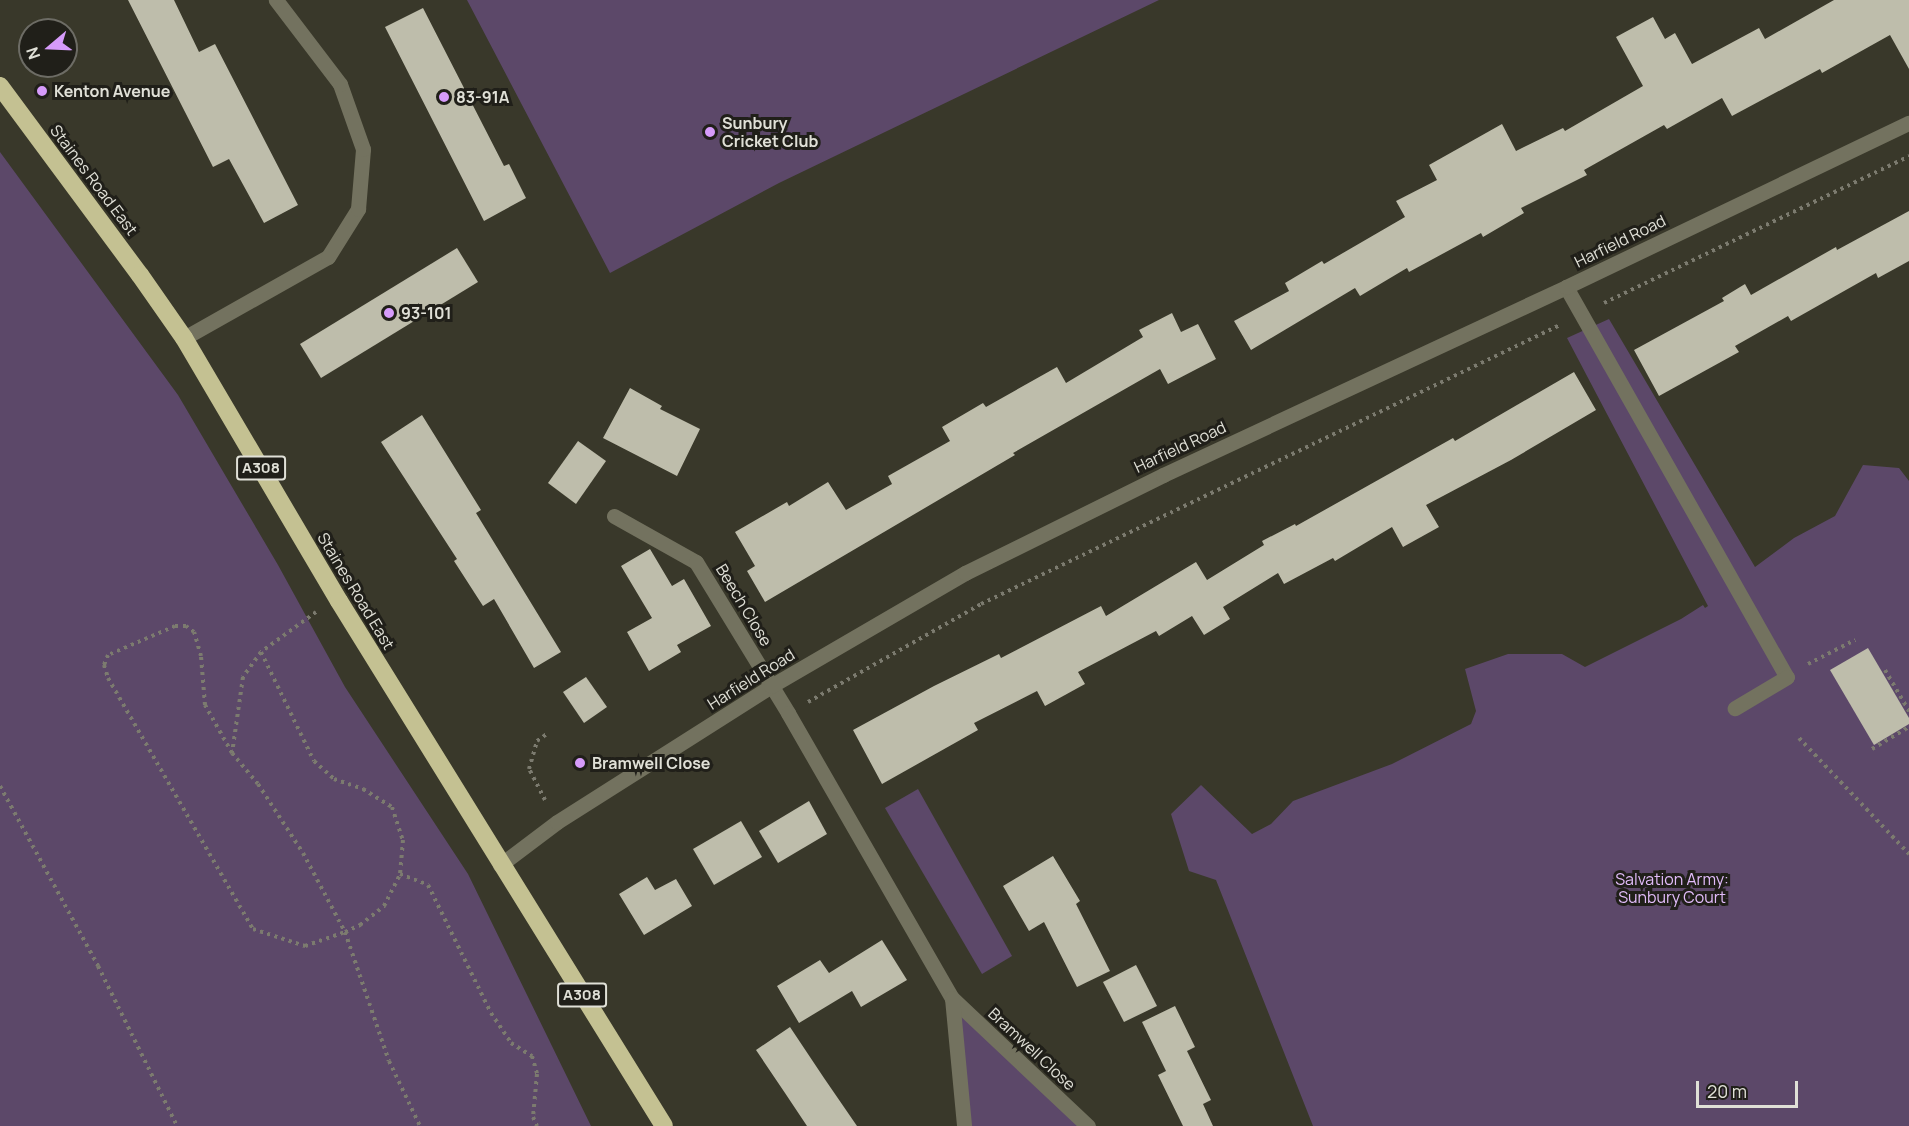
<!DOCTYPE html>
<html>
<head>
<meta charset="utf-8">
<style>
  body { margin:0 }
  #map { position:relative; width:1909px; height:1126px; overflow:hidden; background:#39382a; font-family:Manrope,sans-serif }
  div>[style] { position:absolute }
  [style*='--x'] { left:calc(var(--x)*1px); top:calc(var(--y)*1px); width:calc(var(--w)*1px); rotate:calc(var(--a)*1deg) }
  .green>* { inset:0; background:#5c4869 }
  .building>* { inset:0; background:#bebdab }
  .path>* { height:4px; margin-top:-2px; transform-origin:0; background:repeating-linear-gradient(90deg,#7c7b6f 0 3px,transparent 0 7.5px) }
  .minor>* { height:15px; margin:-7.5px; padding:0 7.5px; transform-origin:7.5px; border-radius:7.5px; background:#73725f }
  .highway>* { height:18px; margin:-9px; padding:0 9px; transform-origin:9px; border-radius:9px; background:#c4c192 }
  .dots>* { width:16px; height:16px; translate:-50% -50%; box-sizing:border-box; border:3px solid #201f19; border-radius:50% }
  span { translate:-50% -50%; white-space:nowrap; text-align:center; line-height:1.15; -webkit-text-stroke:6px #201f19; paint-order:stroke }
  .shield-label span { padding:2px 4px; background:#201f19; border:2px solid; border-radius:4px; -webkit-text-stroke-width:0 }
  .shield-label { font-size:15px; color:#e0e0d7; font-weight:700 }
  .poi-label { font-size:16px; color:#e0e0d7; font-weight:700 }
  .left { translate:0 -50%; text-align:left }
  .street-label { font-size:16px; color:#e0e0d7 }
  .park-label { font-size:16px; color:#e2bcfa }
  .north { position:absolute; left:18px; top:18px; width:60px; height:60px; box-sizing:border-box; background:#201f19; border:2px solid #6d6c65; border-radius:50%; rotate:251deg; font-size:16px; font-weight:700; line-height:24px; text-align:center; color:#e0e0d7 }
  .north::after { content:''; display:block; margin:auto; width:21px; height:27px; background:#d69bfa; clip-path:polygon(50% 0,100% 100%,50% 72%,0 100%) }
  .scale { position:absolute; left:1696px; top:1081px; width:102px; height:27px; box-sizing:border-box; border:3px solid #e0e0d7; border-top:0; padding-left:8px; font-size:18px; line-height:21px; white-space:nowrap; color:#e0e0d7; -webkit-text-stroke:4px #201f19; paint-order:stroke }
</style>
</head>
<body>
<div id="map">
  <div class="green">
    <div style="clip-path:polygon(467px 0,1159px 0,779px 183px,610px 273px)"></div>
    <div style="clip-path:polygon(0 152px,178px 395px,278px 565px,345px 687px,468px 874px,591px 1126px,0 1126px)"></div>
    <div style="clip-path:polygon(1609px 319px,1755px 567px,1794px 538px,1835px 516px,1863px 465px,1899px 468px,1909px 481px,1909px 1126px,1313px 1126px,1216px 880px,1189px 871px,1171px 814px,1201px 785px,1252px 834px,1271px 824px,1293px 801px,1392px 764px,1471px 724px,1476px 711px,1465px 669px,1508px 654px,1562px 654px,1585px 667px,1681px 619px,1703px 605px,1705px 608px,1708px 606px,1567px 338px)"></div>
    <div style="clip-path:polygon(918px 789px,1012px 956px,982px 974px,885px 808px)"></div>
    <div style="clip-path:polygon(952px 998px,1088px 1126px,964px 1126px)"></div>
  </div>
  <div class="building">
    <div style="clip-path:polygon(128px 0,174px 0,199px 52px,215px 44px,298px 205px,264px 223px,229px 159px,213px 167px)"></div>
    <div style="clip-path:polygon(1834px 0,1909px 0,1909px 69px,1890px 35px,1822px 73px,1820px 69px,1732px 116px,1722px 98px,1667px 129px,1664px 125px,1584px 170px,1587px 175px,1521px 208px,1524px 213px,1483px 237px,1481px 233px,1409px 272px,1407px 268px,1360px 296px,1355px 288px,1251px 350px,1234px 321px,1289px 291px,1285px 283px,1322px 261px,1324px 264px,1405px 217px,1396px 201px,1437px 180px,1429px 165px,1502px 124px,1516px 151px,1563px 128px,1565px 131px,1643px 86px,1616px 37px,1653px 17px,1665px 39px,1675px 33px,1692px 64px,1759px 28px,1765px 39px)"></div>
    <div style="clip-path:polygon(423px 8px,504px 166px,509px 164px,526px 198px,484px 221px,385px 27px)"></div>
    <div style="clip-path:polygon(1909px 211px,1909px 261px,1878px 278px,1876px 273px,1791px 321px,1788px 316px,1735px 346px,1739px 352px,1659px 396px,1634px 350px,1724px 301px,1722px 298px,1745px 284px,1751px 295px,1836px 247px,1837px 250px)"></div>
    <div style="clip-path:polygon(457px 248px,478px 282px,321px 378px,300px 344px)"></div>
    <div style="clip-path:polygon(1172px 313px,1181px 332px,1198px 324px,1216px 359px,1168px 384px,1160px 369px,1013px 453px,1015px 455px,765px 602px,747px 571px,755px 566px,735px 532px,787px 502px,789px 506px,828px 482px,846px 510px,892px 484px,888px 476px,950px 441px,942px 427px,983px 403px,986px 407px,1057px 367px,1066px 383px,1143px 337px,1139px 330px)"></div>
    <div style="clip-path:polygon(1574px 372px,1596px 410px,1511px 460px,1426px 505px,1439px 527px,1403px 547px,1392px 527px,1335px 561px,1333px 558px,1284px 584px,1278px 573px,1223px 607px,1230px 619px,1204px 635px,1192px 616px,1159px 636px,1156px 631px,1078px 672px,1085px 684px,1045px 706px,1037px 691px,974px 723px,978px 730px,882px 784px,853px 730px,934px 686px,999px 654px,1001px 658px,1101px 606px,1106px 616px,1196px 562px,1207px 580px,1264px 545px,1262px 541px,1295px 524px,1296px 526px,1453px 438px,1455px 441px)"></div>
    <div style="clip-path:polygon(630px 388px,662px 406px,660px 409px,700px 429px,677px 476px,603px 438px)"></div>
    <div style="clip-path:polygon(422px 415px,481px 510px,476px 513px,561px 652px,534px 668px,494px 599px,483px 606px,454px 561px,457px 559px,381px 442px)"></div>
    <div style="clip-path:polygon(578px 441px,606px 461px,576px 504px,548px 483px)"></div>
    <div style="clip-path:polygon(650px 549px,672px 586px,684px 579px,711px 626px,677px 645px,681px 652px,649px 671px,627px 632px,652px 618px,621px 566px)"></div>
    <div style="clip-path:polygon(1868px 648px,1909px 718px,1909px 724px,1874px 745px,1830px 670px)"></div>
    <div style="clip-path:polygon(586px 677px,607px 707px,584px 723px,563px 692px)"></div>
    <div style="clip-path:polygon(809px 801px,827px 834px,778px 863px,759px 831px)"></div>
    <div style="clip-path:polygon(741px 821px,762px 857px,714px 885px,693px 849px)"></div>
    <div style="clip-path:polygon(1053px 856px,1080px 901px,1076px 904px,1110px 971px,1077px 987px,1044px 922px,1029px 931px,1003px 886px)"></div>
    <div style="clip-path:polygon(647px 877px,655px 890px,676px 879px,692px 906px,644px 935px,619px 894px)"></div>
    <div style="clip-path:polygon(882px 940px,907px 980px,861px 1007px,852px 991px,799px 1023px,777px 986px,820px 960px,829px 973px)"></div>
    <div style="clip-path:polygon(1136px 965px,1157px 1006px,1124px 1022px,1103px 982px)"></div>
    <div style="clip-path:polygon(1175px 1006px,1195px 1047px,1187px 1051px,1211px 1100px,1203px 1104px,1213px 1126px,1183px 1126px,1158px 1075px,1166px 1071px,1142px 1022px)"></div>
    <div style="clip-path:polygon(790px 1027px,824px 1078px,857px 1126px,807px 1126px,785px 1093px,756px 1050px)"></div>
  </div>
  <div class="path">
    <div style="--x:1604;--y:303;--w:339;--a:-25.7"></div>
    <div style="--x:316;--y:612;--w:68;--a:144"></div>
    <div style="--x:261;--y:652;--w:31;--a:126"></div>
    <div style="--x:243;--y:677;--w:77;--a:98.2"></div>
    <div style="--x:232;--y:753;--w:40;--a:50"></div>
    <div style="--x:258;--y:784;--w:82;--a:56.9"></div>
    <div style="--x:303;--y:853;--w:89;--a:62"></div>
    <div style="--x:345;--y:932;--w:136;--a:71.2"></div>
    <div style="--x:389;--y:1061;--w:72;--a:64.5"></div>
    <div style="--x:261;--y:652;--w:121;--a:64.1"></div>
    <div style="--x:314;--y:761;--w:27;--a:42"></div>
    <div style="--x:334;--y:779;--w:31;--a:19"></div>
    <div style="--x:363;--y:789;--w:34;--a:32"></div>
    <div style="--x:392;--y:807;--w:35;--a:72"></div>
    <div style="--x:403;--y:840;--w:34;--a:95"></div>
    <div style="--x:400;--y:874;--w:30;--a:21"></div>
    <div style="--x:428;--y:885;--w:143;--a:63.8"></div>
    <div style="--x:491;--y:1013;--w:36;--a:56"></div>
    <div style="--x:511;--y:1043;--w:25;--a:32"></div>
    <div style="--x:532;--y:1056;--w:19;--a:74"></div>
    <div style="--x:537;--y:1074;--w:43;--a:95.3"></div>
    <div style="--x:533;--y:1117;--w:10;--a:66"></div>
    <div style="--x:1808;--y:664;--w:53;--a:-27.1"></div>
    <div style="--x:1885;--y:670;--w:48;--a:59.7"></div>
    <div style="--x:808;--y:702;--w:199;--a:-29.5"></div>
    <div style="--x:981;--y:604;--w:643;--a:-25.73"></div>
    <div style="--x:1799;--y:738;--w:160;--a:46.5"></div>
    <div style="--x:1872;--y:749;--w:43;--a:-30.7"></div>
    <div style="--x:232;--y:753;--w:55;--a:-119.4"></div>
    <div style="--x:205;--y:705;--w:49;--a:-94.7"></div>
    <div style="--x:201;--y:656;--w:25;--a:-106"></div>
    <div style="--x:194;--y:632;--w:10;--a:-143"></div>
    <div style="--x:186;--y:626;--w:11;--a:180"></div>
    <div style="--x:175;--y:626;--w:73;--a:156.6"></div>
    <div style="--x:108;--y:655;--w:11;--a:112"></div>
    <div style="--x:104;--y:665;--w:14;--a:73"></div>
    <div style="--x:108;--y:678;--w:290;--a:60"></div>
    <div style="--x:253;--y:929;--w:55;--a:18.1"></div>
    <div style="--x:305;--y:946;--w:42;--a:-19.3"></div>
    <div style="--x:345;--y:932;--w:17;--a:-25"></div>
    <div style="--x:360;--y:925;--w:31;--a:-38"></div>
    <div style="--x:384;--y:906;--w:36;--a:-63"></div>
    <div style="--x:0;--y:786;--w:205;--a:61.4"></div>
    <div style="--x:98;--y:966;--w:178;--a:63.7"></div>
    <div style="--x:545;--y:800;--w:35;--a:-117"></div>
    <div style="--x:529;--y:769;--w:29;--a:-74"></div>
    <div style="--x:537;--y:741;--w:14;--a:-36"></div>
  </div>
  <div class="minor">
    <div style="--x:1566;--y:287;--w:448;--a:60.5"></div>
    <div style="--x:1787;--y:677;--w:61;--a:149.2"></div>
    <div style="--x:184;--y:338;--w:165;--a:-29.4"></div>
    <div style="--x:328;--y:257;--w:57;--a:-58"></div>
    <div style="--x:358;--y:209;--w:60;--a:-85.2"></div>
    <div style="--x:363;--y:149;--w:69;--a:-109.5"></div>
    <div style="--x:340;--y:84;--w:106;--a:-127.3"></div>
    <div style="--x:614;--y:516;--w:94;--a:29.3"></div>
    <div style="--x:696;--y:562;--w:177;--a:58.6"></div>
    <div style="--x:788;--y:713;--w:329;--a:60.1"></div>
    <div style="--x:952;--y:998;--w:187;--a:43.3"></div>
    <div style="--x:500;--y:865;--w:71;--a:-37"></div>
    <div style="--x:557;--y:822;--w:254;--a:-32.4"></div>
    <div style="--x:771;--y:686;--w:225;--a:-30.2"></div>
    <div style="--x:965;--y:573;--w:221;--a:-26.3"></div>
    <div style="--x:1163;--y:475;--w:445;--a:-25"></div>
    <div style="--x:1566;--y:287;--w:380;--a:-25.6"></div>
    <div style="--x:952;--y:998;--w:129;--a:84.6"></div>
  </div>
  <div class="highway">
    <div style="--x:0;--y:86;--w:235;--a:53.5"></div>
    <div style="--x:140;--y:275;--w:77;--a:55.1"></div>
    <div style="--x:184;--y:338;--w:305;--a:59.5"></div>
    <div style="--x:339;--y:601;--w:617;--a:58.24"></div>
  </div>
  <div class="dots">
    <div style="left:42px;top:91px;background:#d69bfa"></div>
    <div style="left:444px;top:97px;background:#d69bfa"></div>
    <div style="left:710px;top:132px;background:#d69bfa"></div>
    <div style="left:389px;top:313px;background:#d69bfa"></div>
    <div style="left:580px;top:763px;background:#d69bfa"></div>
  </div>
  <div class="shield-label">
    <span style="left:261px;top:468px">A308</span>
    <span style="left:582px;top:995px">A308</span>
  </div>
  <div class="poi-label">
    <span class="left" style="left:54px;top:91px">Kenton Avenue</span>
    <span class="left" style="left:456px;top:97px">83-91A</span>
    <span class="left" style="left:722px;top:132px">Sunbury<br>Cricket Club</span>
    <span class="left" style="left:401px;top:313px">93-101</span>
    <span class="left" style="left:592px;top:763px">Bramwell Close</span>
  </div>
  <div class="street-label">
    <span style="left:94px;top:180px;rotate:53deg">Staines Road East</span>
    <span style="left:1620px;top:241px;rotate:-26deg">Harfield Road</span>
    <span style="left:1180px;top:447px;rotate:-25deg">Harfield Road</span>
    <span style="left:356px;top:591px;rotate:59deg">Staines Road East</span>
    <span style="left:744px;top:605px;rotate:59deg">Beech Close</span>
    <span style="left:751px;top:679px;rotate:-32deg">Harfield Road</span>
    <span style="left:1032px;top:1049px;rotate:43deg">Bramwell Close</span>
  </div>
  <div class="park-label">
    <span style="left:1672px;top:888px">Salvation Army:<br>Sunbury Court</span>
  </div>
  <div class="north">N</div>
  <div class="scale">20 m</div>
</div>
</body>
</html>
